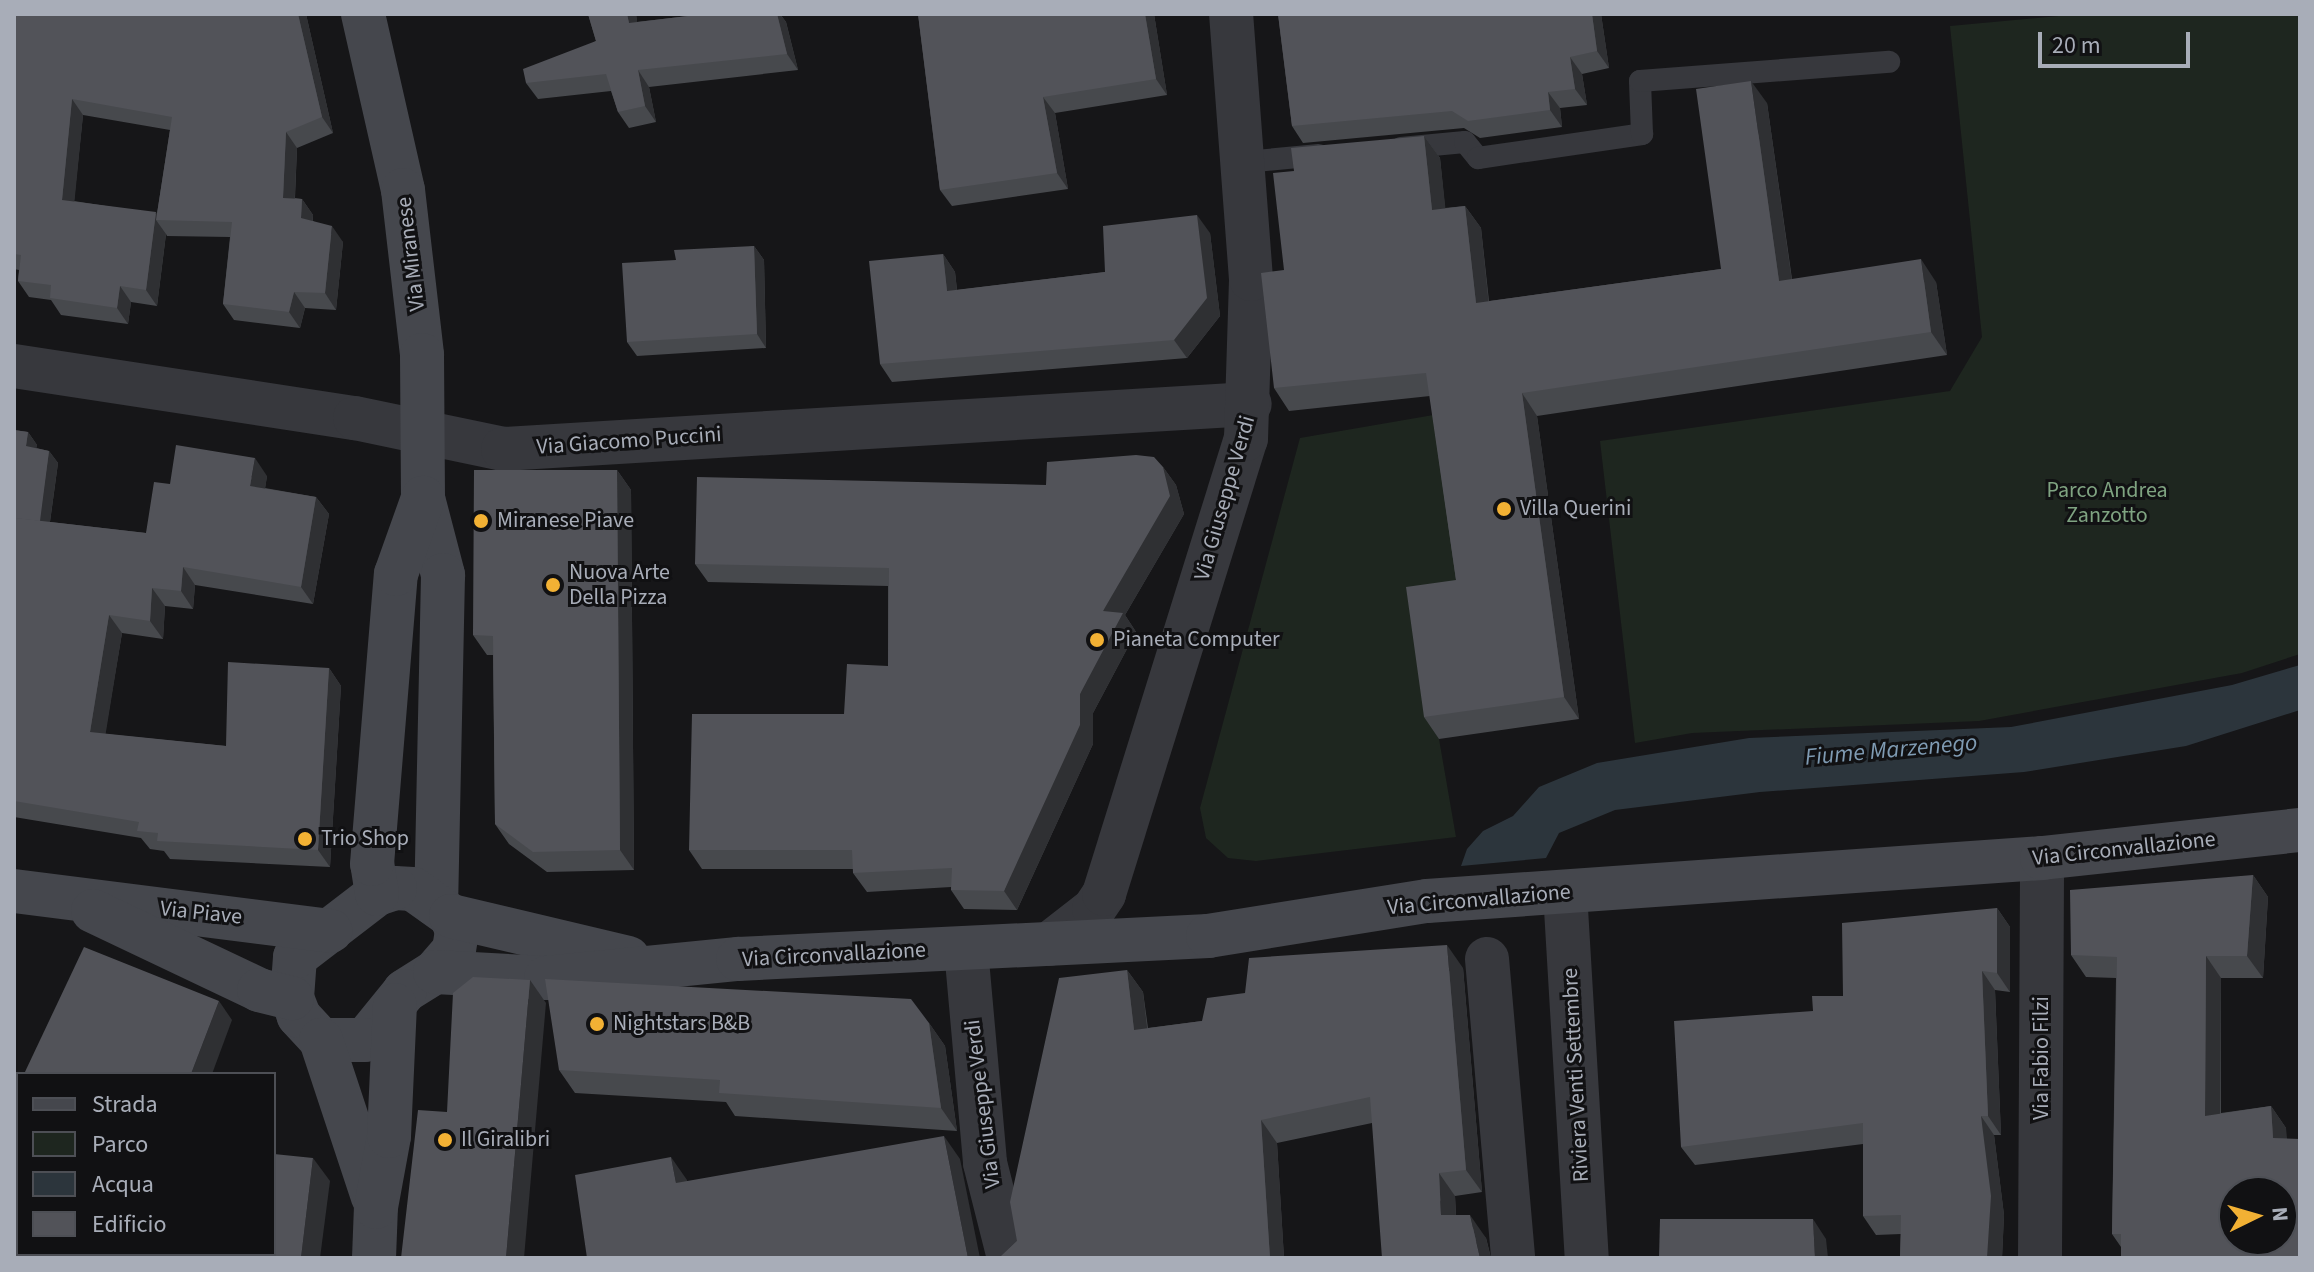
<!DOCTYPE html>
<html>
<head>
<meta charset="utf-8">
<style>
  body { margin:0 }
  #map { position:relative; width:2314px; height:1272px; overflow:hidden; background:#161618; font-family:"Source Sans 3",sans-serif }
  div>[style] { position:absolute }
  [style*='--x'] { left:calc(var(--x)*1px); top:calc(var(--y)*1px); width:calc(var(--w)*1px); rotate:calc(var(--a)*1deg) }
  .green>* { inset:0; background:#1e261f }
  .water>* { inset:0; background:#2c353c }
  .lane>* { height:22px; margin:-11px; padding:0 11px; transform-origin:11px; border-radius:11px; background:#37383d }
  .street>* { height:44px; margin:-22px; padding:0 22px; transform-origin:22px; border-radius:22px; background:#37383d }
  .secondary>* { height:44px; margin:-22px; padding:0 22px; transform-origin:22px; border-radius:22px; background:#45474d }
  .wall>* { inset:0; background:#47494d }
  .shaded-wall>* { inset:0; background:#2f3033 }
  .building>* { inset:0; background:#525359 }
  .dots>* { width:22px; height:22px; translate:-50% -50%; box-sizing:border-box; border:4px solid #111113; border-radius:50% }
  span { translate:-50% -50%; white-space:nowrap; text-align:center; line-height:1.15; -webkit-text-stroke:6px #111113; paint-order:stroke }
  .street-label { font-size:22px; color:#a8adb8 }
  .park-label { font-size:22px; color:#7fa381 }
  .poi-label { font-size:22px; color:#a8adb8 }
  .left { translate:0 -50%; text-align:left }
  .water-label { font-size:24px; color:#7f9bb3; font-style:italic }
  .frame { position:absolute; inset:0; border:16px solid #a8adb8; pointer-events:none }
  .legend { position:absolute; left:16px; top:1072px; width:260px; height:184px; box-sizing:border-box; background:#111113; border:2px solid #4d4f55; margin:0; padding:10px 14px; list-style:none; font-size:24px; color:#a8adb8 }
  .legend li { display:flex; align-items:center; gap:16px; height:40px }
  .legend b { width:40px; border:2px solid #4d4f55 }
  .north { position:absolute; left:2218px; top:1176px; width:80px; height:80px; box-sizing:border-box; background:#111113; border:2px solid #4d4f55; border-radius:50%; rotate:85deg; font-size:22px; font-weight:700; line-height:32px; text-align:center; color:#a8adb8 }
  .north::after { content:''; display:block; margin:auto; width:28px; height:36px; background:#f2b134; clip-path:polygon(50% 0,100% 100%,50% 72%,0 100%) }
  .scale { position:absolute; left:2038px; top:32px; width:152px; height:36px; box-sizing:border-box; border:4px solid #a8adb8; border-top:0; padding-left:10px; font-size:24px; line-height:28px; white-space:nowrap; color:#a8adb8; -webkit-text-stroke:6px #111113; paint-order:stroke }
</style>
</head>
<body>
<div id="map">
  <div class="green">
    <div style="clip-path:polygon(2080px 14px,2300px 14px,2300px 654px,2242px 673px,1979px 721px,1692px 733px,1635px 743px,1600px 441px,1950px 391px,1982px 337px,1950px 26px)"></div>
    <div style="clip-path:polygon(1445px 413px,1471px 603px,1439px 739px,1456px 837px,1256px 861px,1228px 858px,1206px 838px,1200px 808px,1300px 438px)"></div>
  </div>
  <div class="water">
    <div style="clip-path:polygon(2300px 665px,2300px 710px,2186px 746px,2024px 772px,1760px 792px,1615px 810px,1559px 833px,1546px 858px,1461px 866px,1467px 849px,1483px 831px,1513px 816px,1539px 787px,1597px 763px,1749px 738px,2011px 727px,2232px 685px)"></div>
  </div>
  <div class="lane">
    <div style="--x:1401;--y:148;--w:64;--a:-5.4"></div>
    <div style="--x:1465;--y:142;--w:21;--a:51"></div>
    <div style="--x:1478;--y:158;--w:166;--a:-8.3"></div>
    <div style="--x:1642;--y:134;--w:53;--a:-92.2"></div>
    <div style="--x:1640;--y:81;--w:250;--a:-4.4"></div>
    <div style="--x:1245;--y:162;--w:74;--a:-5.4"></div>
  </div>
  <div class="street">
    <div style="--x:14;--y:366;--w:345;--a:8.7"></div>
    <div style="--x:355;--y:418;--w:151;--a:11.8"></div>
    <div style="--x:503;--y:449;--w:748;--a:-3.45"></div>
    <div style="--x:1565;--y:892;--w:367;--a:86.6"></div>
    <div style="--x:1049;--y:944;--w:57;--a:-37.9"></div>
    <div style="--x:1094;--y:909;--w:18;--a:-56"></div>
    <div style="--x:1104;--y:894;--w:477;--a:-72.7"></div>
    <div style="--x:1246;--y:439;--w:160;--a:-88.2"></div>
    <div style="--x:1251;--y:279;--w:266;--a:-94.3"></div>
    <div style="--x:966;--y:949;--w:215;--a:84.9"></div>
    <div style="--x:985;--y:1163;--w:98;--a:75.8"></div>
    <div style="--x:1487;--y:959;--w:300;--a:85"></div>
    <div style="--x:2040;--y:1258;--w:400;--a:-89.7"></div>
  </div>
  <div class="secondary">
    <div style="--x:363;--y:14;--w:180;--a:77.2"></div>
    <div style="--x:403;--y:190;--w:166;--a:83.4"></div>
    <div style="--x:422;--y:355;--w:143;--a:89.6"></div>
    <div style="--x:423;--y:498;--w:80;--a:75.4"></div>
    <div style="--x:443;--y:575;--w:330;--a:91.2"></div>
    <div style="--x:395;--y:888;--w:18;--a:3"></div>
    <div style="--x:413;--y:889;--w:47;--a:35.4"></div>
    <div style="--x:451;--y:916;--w:16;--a:68"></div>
    <div style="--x:457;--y:931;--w:19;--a:99"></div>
    <div style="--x:454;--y:950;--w:29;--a:131"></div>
    <div style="--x:435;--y:972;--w:36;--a:148"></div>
    <div style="--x:405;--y:991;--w:63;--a:129.2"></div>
    <div style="--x:365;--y:1040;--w:44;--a:180"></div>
    <div style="--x:321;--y:1040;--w:33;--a:-133"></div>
    <div style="--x:299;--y:1016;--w:19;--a:-111"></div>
    <div style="--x:292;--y:998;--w:41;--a:-85.8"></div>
    <div style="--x:295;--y:957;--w:103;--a:-37.5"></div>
    <div style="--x:377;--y:894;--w:19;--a:-18"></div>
    <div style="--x:14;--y:891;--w:319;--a:7.2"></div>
    <div style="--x:377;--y:894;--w:30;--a:-99"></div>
    <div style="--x:372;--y:864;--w:291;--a:-85.3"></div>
    <div style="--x:396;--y:574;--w:81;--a:-70.4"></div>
    <div style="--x:93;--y:911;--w:184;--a:25.4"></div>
    <div style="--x:259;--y:990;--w:34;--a:14"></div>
    <div style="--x:451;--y:916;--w:182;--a:13.3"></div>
    <div style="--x:435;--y:972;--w:111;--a:3.1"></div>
    <div style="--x:546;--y:978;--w:193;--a:-5.7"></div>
    <div style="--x:738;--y:959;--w:471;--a:-2.8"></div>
    <div style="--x:1208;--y:936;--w:222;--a:-9.1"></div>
    <div style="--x:1427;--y:901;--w:617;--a:-4"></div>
    <div style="--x:2042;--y:858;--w:260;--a:-6.2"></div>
    <div style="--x:321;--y:1040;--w:165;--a:71.7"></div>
    <div style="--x:374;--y:1258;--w:51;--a:-87.8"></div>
    <div style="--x:376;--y:1207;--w:72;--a:-79.6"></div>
    <div style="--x:389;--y:1136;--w:131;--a:-87.4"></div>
  </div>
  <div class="wall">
    <div style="clip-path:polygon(evenodd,14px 14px,306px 14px,333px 133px,297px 148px,295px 198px,302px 199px,313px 215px,313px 221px,343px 242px,336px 310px,305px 308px,300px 328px,234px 320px,223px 304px,230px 237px,167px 236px,166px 234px,157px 306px,131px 302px,128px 324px,61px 315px,51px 300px,29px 297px,18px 281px,19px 270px,14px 269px,14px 14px,83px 115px,170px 130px,157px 214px,74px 201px,83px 115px)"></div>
    <div style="clip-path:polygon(588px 14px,636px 14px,637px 22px,705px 14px,780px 14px,786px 22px,798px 70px,649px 87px,656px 122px,629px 128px,618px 112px,611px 91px,538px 99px,526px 83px,596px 41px)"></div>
    <div style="clip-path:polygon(918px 14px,1154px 14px,1167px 95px,1055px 113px,1068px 189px,952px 206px,940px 190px)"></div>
    <div style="clip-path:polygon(1278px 14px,1601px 14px,1609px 68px,1582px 74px,1587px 105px,1560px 108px,1562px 127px,1480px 138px,1464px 128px,1303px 143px,1292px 126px)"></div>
    <div style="clip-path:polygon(1767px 103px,1792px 279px,1936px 282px,1947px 355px,1537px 416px,1579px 719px,1439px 739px,1424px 717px,1456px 580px,1430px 396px,1289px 411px,1274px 388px,1284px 270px,1294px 171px,1424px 136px,1440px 158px,1445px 208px,1465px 206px,1481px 228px,1489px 301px,1721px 269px)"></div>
    <div style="clip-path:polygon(1210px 233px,1220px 316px,1187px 358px,892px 382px,880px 364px,943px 254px,955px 272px,957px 290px,1105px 272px)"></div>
    <div style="clip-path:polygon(754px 246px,764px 260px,766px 348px,637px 356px,627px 342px,676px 260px)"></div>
    <div style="clip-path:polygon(14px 430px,28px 432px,37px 445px,36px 448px,49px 451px,58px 463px,50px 522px,146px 533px,170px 484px,267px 476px,265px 488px,316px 497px,329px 514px,313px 604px,195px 585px,193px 609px,165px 606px,163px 639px,122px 633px,105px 734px,226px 746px,329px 668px,341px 686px,330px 867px,170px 859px,164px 851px,150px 849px,141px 838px,14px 817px)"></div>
    <div style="clip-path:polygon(1163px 467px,1176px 485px,1184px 514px,1125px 615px,1136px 632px,1093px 713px,1093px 744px,1017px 910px,964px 909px,951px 890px,951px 887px,867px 892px,853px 873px,853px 869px,702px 869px,689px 850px,844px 714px,888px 666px,888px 586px,708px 582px,695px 564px,1046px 485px)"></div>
    <div style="clip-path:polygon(617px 470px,631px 490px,634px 870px,547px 872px,509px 844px,495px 824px,493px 655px,487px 655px,473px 635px)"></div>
    <div style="clip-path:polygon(2253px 875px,2268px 897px,2263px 978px,2221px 978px,2221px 1113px,2271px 1106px,2286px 1128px,2121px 1247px,2112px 1234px,2116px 978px,2086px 977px,2071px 955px)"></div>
    <div style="clip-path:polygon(1997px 908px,2010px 927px,2010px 992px,1995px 990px,2001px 1135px,1994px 1135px,2004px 1215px,2002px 1258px,1900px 1258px,1901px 1234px,1876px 1235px,1863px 1216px,1863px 1144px,1695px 1165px,1681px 1147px,1813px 1011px,1843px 996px)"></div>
    <div style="clip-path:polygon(1463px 968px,1482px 1192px,1455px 1196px,1456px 1215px,1486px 1238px,1491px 1258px,1372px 1123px,1277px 1143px,1284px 1258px,999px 1258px,1017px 1241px,1127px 970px,1143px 992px,1148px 1028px,1202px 1021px)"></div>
    <div style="clip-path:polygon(929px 1023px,945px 1046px,957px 1131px,735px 1116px,726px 1102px,575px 1093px,559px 1070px)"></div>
    <div style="clip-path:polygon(18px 1087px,18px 1216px,14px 1214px,14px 1096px)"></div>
  </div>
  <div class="shaded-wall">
    <div style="clip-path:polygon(298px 14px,306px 14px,333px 133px,322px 117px)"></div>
    <div style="clip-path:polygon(627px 14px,636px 14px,640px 39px,629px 23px)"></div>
    <div style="clip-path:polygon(777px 14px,780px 14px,786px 22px,798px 70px,787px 54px)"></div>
    <div style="clip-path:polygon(1145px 14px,1154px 14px,1167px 95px,1156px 79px)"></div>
    <div style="clip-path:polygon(1592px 14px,1601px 14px,1609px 68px,1597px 51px)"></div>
    <div style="clip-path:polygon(1570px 57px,1582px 74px,1587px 105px,1575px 89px)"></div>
    <div style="clip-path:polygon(638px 70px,649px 87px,656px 122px,645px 106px)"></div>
    <div style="clip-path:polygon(1751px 81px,1767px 103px,1795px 303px,1779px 281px)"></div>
    <div style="clip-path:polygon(1548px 92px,1560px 108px,1562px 127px,1550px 110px)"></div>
    <div style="clip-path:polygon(1043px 97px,1055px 113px,1068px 189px,1057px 173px)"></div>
    <div style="clip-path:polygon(72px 99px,83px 115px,73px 216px,62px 200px)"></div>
    <div style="clip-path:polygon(286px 132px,297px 148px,294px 214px,283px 198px)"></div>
    <div style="clip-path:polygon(1424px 136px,1440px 158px,1448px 232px,1432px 210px)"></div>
    <div style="clip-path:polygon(302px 199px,313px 215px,312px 234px,301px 218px)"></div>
    <div style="clip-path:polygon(1465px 206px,1481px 228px,1491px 325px,1476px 303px)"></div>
    <div style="clip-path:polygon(156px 212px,161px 220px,156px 220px,166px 234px,157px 306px,146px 290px)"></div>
    <div style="clip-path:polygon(1197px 215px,1210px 233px,1220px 316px,1187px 358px,1174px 340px)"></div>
    <div style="clip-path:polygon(332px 226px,343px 242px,336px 310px,325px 293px)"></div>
    <div style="clip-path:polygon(754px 246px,764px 260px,766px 348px,757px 334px)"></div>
    <div style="clip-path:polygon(943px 254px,955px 272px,959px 309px,947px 291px)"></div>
    <div style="clip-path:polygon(1921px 259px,1936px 282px,1947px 355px,1931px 332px)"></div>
    <div style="clip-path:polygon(120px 286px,131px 302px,128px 324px,117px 308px)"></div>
    <div style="clip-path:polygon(294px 292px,305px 308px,300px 328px,289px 312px)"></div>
    <div style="clip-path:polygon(1522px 393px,1537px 416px,1579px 719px,1564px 697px)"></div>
    <div style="clip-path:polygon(28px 432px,37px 445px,35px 459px,26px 446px)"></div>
    <div style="clip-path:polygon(49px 451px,58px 463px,48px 536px,39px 523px)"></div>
    <div style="clip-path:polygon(255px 458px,267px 476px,263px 503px,250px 486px)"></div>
    <div style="clip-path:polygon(1163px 467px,1176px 485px,1184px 514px,1125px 615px,1136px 632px,1093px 713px,1093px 744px,1017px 910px,1004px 891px,1080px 694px,1103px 611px)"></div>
    <div style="clip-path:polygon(617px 470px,631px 490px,634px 870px,620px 850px)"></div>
    <div style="clip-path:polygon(316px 497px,329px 514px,313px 604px,301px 587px)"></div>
    <div style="clip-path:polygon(183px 567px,195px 585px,193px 609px,181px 591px)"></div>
    <div style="clip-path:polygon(152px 588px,165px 606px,163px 639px,150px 621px)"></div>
    <div style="clip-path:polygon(109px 615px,122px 633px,103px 750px,90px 732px)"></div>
    <div style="clip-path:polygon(329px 668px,341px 686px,330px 867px,318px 850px)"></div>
    <div style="clip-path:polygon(2253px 875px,2268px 897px,2263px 978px,2247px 956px)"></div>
    <div style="clip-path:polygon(1997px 908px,2010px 927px,2010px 992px,1997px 973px)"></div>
    <div style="clip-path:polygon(1447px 945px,1463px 968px,1482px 1192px,1466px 1170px)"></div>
    <div style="clip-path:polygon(2206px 956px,2221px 978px,2220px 1137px,2205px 1116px)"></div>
    <div style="clip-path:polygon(1127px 970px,1143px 992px,1150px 1053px,1134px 1030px)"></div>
    <div style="clip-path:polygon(1982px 971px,1995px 990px,2001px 1135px,1988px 1116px)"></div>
    <div style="clip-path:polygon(530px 980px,546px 1003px,524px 1258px,506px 1258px)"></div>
    <div style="clip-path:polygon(219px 1001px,232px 1020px,212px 1074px,191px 1074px)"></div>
    <div style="clip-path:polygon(929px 1023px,945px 1046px,957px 1131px,941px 1108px)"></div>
    <div style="clip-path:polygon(2271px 1106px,2286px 1128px,2289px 1160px,2273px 1138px)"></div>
    <div style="clip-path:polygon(1981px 1116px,1994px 1135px,2004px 1215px,2002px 1258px,1987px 1258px)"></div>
    <div style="clip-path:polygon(1261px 1120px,1277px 1143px,1284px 1258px,1270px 1258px)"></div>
    <div style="clip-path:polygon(944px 1136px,960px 1159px,980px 1258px,968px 1258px)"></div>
    <div style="clip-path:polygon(671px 1157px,687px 1180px,692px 1206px,676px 1183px)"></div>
    <div style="clip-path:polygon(313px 1158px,330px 1181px,320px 1258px,301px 1258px)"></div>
    <div style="clip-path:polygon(1439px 1173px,1455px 1196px,1457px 1238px,1441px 1215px)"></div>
    <div style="clip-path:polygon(1470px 1215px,1486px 1238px,1491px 1258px,1480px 1258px)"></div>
    <div style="clip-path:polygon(1813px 1219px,1826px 1239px,1828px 1258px,1815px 1258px)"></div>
  </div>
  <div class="building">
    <div style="clip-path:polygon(14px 14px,298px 14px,322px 117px,286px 132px,283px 198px,302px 199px,301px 218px,332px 226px,325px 293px,294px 292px,289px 312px,223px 304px,232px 222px,156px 220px,172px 117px,72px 99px,62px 200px,156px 212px,146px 290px,120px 286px,117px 308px,50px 298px,51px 285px,18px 281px,21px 255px,14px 254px)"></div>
    <div style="clip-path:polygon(588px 14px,627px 14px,629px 23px,705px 14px,777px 14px,787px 54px,638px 70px,645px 106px,618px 112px,606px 74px,526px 83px,523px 69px,596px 41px)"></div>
    <div style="clip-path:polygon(918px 14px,1145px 14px,1156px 79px,1043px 97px,1057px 173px,940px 190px)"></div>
    <div style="clip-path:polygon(1278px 14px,1592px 14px,1597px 51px,1570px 57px,1575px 89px,1548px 92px,1550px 110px,1468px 121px,1452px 111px,1292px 126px)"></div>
    <div style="clip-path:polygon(1751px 81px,1779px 281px,1921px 259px,1931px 332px,1522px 393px,1564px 697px,1424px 717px,1406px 587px,1456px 580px,1426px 373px,1274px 388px,1261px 273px,1284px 270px,1273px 173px,1294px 171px,1291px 148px,1424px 136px,1432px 210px,1465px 206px,1476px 303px,1721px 269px,1696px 89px)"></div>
    <div style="clip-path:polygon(1197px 215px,1207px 298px,1174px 340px,880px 364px,869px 261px,943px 254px,947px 291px,1105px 272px,1103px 226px)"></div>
    <div style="clip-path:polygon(754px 246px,757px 334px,627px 342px,622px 263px,676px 260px,674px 250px)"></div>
    <div style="clip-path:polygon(14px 430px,28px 432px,26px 446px,49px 451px,40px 521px,14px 518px)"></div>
    <div style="clip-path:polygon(176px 445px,255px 458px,250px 486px,316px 497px,301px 587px,183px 567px,181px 591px,152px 588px,150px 621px,109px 615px,90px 732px,226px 746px,228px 662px,329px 668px,318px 850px,157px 841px,158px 833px,137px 831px,139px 822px,14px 801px,14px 532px,16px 518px,146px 533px,154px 482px,170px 484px)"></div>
    <div style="clip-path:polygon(1136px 455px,1154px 457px,1163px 467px,1170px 496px,1103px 611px,1123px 613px,1080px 694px,1080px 725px,1004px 891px,951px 890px,952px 868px,853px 873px,852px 850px,689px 850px,692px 714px,844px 714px,847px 664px,888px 666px,889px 568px,695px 564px,697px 477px,1046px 485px,1047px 462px)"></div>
    <div style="clip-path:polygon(474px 470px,617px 470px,620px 850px,533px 852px,495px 824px,493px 636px,473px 635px)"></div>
    <div style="clip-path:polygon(evenodd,2253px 875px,2247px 956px,2206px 956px,2205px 1116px,2271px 1106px,2273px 1138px,2300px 1139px,2300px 1258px,2121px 1258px,2121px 1234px,2112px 1234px,2117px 957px,2071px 955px,2070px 890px,2253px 875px,2234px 1192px,2282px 1192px,2282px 1240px,2234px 1240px,2234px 1192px)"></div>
    <div style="clip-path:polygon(1997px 908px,1997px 973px,1982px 971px,1988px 1116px,1981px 1116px,1991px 1196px,1987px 1258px,1900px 1258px,1901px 1215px,1863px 1216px,1863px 1123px,1681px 1147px,1674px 1021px,1813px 1011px,1812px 996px,1843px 996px,1842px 923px)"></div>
    <div style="clip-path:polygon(1447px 945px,1466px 1170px,1439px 1173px,1441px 1215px,1470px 1215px,1480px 1258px,1382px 1258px,1370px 1097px,1261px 1120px,1270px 1258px,999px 1258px,1017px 1241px,1010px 1202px,1059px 978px,1127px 970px,1134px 1030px,1202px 1021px,1207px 998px,1245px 993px,1249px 958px)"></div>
    <div style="clip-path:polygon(84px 947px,219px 1001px,191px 1074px,24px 1074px)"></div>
    <div style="clip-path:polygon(473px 977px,530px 980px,506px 1258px,401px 1258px,418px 1110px,447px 1112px,453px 993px)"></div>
    <div style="clip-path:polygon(545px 979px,911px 999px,929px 1023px,941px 1108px,719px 1093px,720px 1080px,559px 1070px)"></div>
    <div style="clip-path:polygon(18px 1087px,18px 1202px,14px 1200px,14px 1096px)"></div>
    <div style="clip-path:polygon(944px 1136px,968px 1258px,587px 1258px,575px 1175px,671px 1157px,676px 1183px)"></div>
    <div style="clip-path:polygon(274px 1154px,313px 1158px,301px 1258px,207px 1258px,208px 1254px,274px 1254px)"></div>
    <div style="clip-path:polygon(1660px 1219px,1813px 1219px,1815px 1258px,1659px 1258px)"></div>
    <div style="clip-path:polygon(78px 1254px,93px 1254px,96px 1258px,71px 1258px)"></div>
  </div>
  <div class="dots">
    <div style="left:1504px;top:509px;background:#f2b134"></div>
    <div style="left:481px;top:521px;background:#f2b134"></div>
    <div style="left:553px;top:585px;background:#f2b134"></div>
    <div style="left:1097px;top:640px;background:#f2b134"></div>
    <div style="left:305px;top:839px;background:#f2b134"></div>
    <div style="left:597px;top:1024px;background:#f2b134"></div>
    <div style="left:445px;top:1140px;background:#f2b134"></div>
  </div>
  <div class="street-label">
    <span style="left:411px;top:254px;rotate:-97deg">Via Miranese</span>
    <span style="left:629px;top:441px;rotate:-4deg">Via Giacomo Puccini</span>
    <span style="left:1225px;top:498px;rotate:-74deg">Via Giuseppe Verdi</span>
    <span style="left:2124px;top:849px;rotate:-6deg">Via Circonvallazione</span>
    <span style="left:1479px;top:900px;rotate:-5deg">Via Circonvallazione</span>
    <span style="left:201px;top:913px;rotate:6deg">Via Piave</span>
    <span style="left:834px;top:955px;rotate:-3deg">Via Circonvallazione</span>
    <span style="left:2042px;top:1058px;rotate:-90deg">Via Fabio Filzi</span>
    <span style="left:1576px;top:1075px;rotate:-93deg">Riviera Venti Settembre</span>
    <span style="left:983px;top:1104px;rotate:-97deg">Via Giuseppe Verdi</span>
  </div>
  <div class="park-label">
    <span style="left:2107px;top:503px">Parco Andrea<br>Zanzotto</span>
  </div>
  <div class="poi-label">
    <span class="left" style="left:1520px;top:509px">Villa Querini</span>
    <span class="left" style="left:497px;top:521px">Miranese Piave</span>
    <span class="left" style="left:569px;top:585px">Nuova Arte<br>Della Pizza</span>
    <span class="left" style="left:1113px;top:640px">Pianeta Computer</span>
    <span class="left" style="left:321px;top:839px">Trio Shop</span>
    <span class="left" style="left:613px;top:1024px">Nightstars B&amp;B</span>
    <span class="left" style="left:461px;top:1140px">Il Giralibri</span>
  </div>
  <div class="water-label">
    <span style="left:1891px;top:750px;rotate:-5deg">Fiume Marzenego</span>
  </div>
  <div class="frame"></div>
  <ul class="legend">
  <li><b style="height:10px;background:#45474d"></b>Strada</li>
  <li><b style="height:22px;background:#1e261f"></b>Parco</li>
  <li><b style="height:22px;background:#2c353c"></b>Acqua</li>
  <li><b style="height:22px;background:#525359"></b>Edificio</li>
  </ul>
  <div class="north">N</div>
  <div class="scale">20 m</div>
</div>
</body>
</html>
